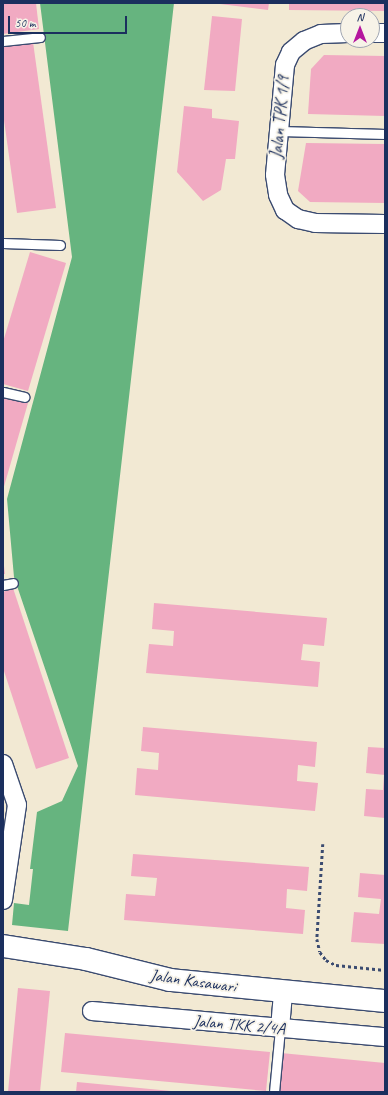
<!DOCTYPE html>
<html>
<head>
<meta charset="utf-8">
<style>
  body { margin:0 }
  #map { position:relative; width:388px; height:1095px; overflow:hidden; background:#f2e9d3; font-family:Caveat,sans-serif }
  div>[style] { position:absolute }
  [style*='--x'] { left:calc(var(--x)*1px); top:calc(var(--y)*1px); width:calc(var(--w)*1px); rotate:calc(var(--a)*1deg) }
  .forest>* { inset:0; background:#66b47f }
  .building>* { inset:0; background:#f1aac2 }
  .path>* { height:2.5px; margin-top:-1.25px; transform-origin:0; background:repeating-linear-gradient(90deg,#3b4b70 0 3px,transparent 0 6px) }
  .roads { filter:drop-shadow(1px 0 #3b4b70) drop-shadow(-1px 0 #3b4b70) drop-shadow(0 1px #3b4b70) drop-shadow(0 -1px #3b4b70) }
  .service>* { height:9px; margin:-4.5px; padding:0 4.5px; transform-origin:4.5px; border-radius:4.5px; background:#fff }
  .minor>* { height:18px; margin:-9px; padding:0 9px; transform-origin:9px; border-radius:9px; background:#fff }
  .tertiary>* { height:22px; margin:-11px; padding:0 11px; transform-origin:11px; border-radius:11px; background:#fff }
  span { translate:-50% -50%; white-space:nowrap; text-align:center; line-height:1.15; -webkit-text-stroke:3.5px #f7f3e8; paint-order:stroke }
  .street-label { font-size:17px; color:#1b2f5e }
  .frame { position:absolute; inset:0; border:4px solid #1b2f5e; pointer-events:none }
  .north { position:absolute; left:340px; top:8px; width:40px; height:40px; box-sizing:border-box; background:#f7f3e8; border:1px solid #9fa5b1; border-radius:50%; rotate:0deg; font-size:11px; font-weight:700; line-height:16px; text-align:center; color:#1b2f5e }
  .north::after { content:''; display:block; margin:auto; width:14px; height:18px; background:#b5179e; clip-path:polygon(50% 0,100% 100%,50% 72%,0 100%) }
  .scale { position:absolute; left:8px; top:16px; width:119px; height:18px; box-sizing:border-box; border:2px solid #1b2f5e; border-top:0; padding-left:5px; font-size:12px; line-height:14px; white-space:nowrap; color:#1b2f5e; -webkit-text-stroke:3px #f7f3e8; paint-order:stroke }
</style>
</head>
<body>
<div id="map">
  <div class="forest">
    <div style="clip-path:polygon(40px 3px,174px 3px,68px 931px,12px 925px,14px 903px,29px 905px,33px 869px,30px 869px,37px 812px,62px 801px,78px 766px,14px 577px,7px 499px,72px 257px)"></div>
  </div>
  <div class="building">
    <div style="clip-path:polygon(3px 3px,36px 3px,39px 29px,3px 34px)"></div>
    <div style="clip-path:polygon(212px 3px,269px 3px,268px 10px)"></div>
    <div style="clip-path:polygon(289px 3px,385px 3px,385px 11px,289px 10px)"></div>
    <div style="clip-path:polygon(212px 16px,242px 19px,235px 91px,204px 90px)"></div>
    <div style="clip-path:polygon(33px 42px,56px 208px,17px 213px,3px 113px,3px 46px)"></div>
    <div style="clip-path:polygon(324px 55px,385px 56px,385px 116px,308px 114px,311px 69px)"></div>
    <div style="clip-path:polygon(184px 106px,212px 109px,212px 118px,239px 121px,235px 159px,226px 159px,221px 190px,203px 201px,177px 172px)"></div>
    <div style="clip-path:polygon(306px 143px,385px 144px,385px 203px,310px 202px,298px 191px)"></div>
    <div style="clip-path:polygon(30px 252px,66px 263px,28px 391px,3px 384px,3px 342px)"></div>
    <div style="clip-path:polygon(3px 396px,28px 403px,3px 490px)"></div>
    <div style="clip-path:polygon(3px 558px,5px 574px,3px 574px)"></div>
    <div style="clip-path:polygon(13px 588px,69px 758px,36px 769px,3px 668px,3px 592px)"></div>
    <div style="clip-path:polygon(154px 603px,327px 618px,324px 646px,303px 644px,301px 660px,320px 662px,318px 687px,146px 673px,149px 644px,173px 646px,174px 631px,152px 629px)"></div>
    <div style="clip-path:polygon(143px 727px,317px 742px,315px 767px,298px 765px,297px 781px,318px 783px,315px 811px,135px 795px,137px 768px,158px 770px,159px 753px,141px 751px)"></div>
    <div style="clip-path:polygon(368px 747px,385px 748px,385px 775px,366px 773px)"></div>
    <div style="clip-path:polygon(384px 775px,385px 818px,364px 816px,366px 789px,383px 790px)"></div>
    <div style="clip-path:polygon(133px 854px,309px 867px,307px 891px,287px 889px,286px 908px,305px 910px,303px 934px,124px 920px,126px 894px,155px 896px,157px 878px,131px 876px)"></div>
    <div style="clip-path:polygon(360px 873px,385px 875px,385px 944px,351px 942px,354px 912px,379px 914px,381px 899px,358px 897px)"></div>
    <div style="clip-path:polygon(18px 988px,50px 991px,40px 1092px,8px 1092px)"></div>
    <div style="clip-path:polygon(65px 1033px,270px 1052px,266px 1091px,61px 1072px)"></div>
    <div style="clip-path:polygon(281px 1053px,385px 1063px,385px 1092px,278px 1091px)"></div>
    <div style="clip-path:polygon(77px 1082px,171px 1091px,171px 1092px,76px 1092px)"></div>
  </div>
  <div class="path">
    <div style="--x:323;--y:844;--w:95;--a:93.6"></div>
    <div style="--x:317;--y:939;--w:13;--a:77"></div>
    <div style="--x:320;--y:952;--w:10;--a:53"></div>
    <div style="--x:326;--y:960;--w:11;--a:27"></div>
    <div style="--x:336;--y:965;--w:49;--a:5.8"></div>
  </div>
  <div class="roads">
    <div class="service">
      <div style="--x:3;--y:41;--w:37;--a:-6"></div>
      <div style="--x:280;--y:131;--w:105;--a:1.6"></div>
      <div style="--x:3;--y:243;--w:57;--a:2"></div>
      <div style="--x:3;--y:392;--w:22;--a:13"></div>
      <div style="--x:3;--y:585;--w:10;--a:-11"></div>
      <div style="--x:274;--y:1092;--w:64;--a:-84.6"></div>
    </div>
    <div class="minor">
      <div style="--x:348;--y:33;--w:27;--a:178"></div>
      <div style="--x:321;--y:34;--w:18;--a:158"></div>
      <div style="--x:304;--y:41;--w:17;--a:140"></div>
      <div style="--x:291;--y:52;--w:14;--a:115"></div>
      <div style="--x:285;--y:65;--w:110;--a:95.2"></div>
      <div style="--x:275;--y:175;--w:20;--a:81"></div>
      <div style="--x:278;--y:195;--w:17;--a:65"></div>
      <div style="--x:285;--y:210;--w:16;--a:35"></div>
      <div style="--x:298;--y:219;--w:17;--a:13"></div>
      <div style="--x:315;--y:223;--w:70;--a:0.8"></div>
      <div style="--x:372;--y:33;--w:13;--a:0"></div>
      <div style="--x:3;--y:764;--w:43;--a:71.1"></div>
      <div style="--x:17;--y:805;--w:96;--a:98.4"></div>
      <div style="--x:92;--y:1011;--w:294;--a:5.1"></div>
      <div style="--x:280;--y:1028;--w:37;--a:-85"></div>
    </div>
    <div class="tertiary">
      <div style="--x:3;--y:946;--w:84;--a:8.9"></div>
      <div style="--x:86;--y:959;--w:87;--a:14"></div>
      <div style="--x:170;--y:980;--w:216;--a:5.6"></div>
    </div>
  </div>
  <div class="street-label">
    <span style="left:280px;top:117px;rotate:-85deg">Jalan TPK 1/9</span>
    <span style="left:193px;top:981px;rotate:8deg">Jalan Kasawari</span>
    <span style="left:239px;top:1025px;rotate:5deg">Jalan TKK 2/4A</span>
  </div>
  <div class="frame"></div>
  <div class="north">N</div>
  <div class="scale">50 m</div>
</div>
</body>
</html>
